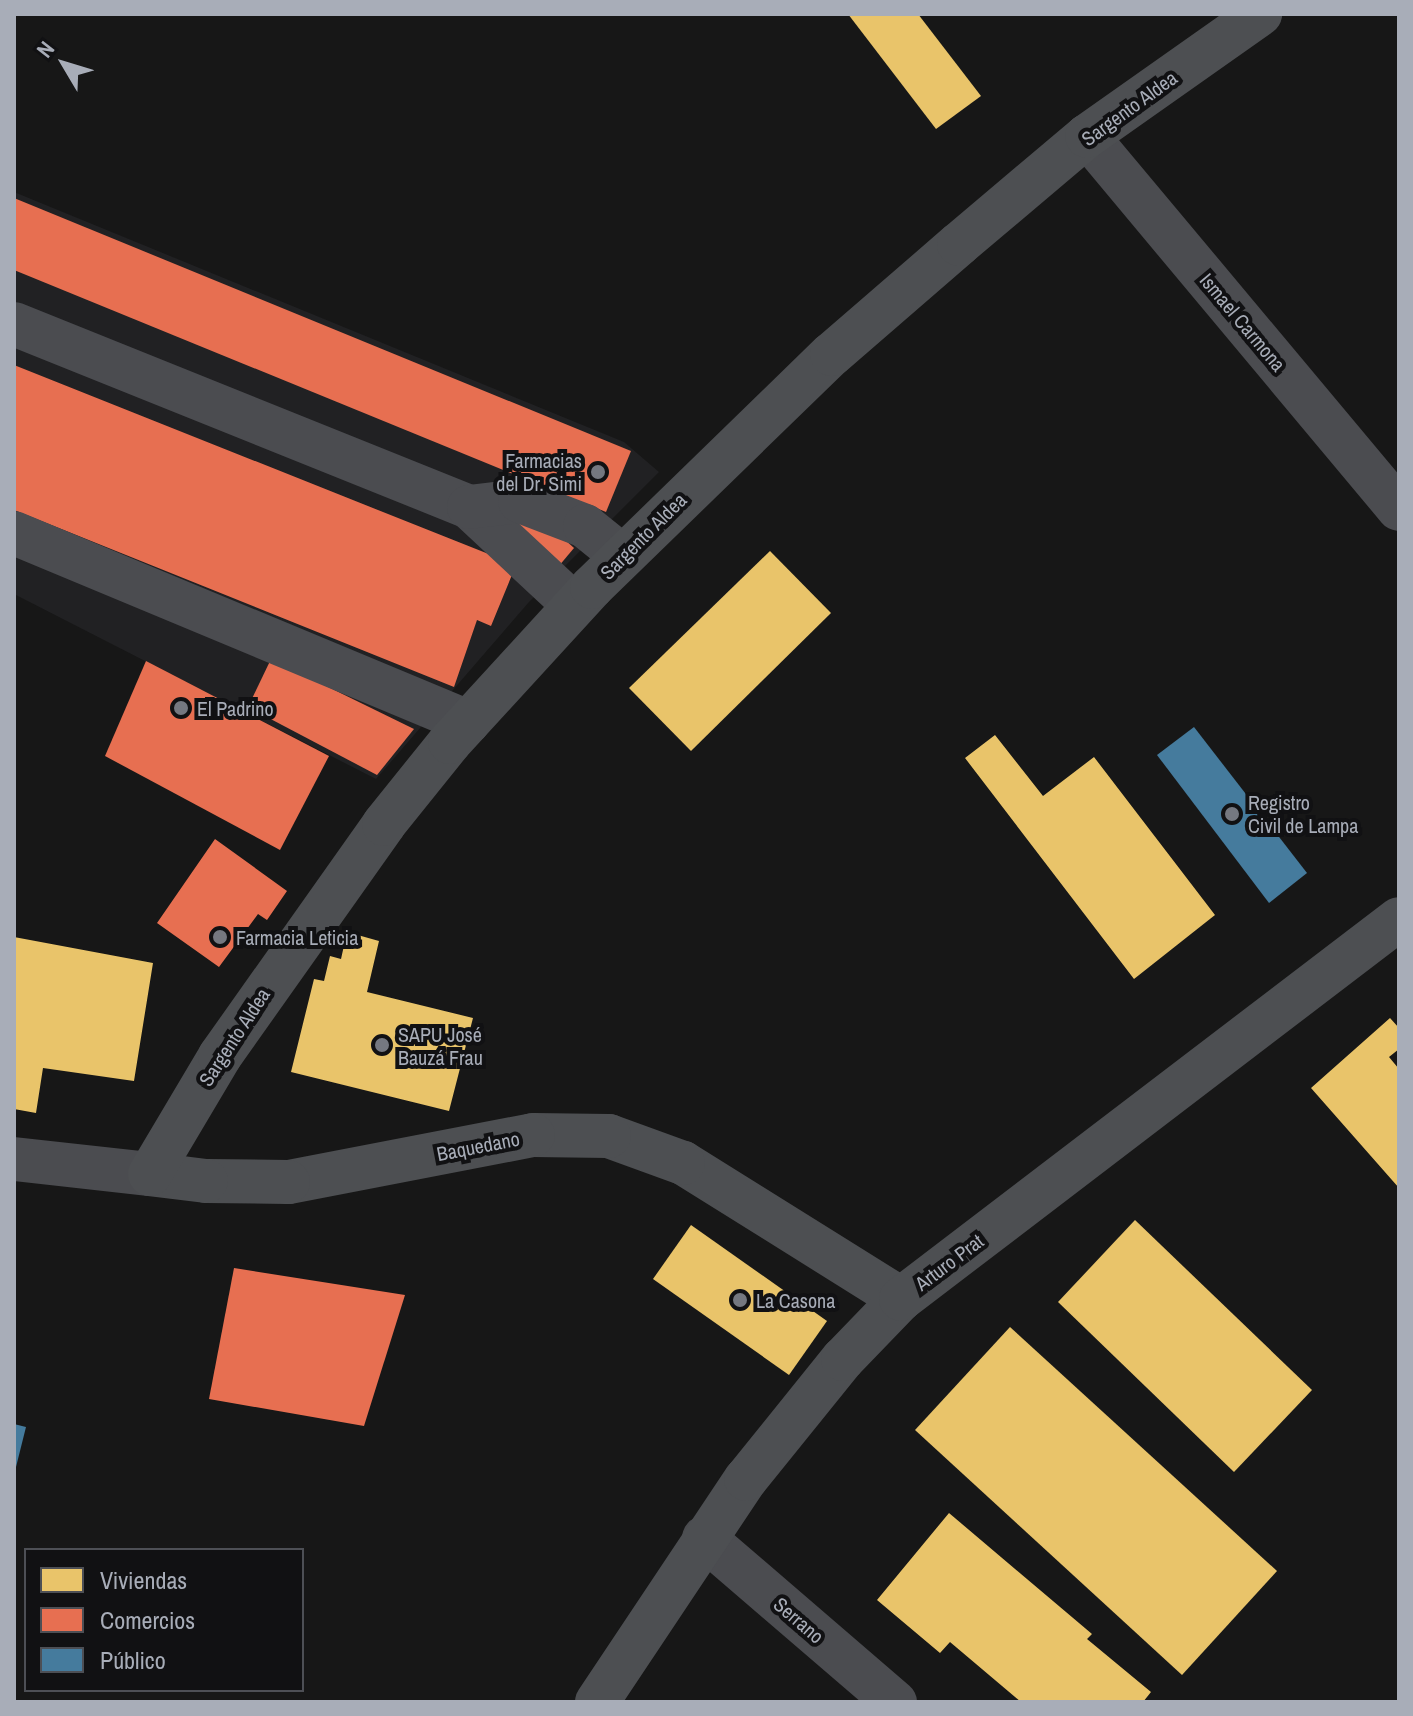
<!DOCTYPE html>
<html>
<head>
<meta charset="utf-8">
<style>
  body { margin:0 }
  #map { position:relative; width:1413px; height:1716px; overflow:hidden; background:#171717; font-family:"Archivo Narrow",sans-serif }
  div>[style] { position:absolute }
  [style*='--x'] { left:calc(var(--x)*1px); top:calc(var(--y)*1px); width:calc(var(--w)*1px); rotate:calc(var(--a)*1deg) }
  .built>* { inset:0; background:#212123 }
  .homes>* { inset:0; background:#e9c46a }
  .shops>* { inset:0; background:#e76f51 }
  .public>* { inset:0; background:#457b9d }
  .minor>* { height:44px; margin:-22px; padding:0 22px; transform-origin:22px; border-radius:22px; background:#4b4c50 }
  .major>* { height:44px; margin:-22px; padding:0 22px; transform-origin:22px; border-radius:22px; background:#4d4f52 }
  .dots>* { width:22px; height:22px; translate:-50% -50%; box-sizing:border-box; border:4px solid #111113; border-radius:50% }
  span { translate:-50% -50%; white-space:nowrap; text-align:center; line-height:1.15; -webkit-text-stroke:8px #111113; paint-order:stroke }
  .street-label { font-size:20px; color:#a8adb8 }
  .poi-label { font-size:20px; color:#a8adb8 }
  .right { translate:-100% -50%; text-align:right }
  .left { translate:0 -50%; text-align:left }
  .frame { position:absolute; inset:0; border:16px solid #a8adb8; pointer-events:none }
  .legend { position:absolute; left:24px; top:1548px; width:280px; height:144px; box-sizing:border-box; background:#111113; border:2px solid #4d4f55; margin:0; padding:10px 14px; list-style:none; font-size:24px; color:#a8adb8 }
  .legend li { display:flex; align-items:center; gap:16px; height:40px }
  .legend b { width:40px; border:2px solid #4d4f55 }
  .north { position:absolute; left:24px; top:24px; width:80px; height:80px; -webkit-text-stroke:6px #111113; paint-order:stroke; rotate:308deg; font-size:22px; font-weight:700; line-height:32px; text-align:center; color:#a8adb8 }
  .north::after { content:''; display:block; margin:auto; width:28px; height:36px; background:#a8adb8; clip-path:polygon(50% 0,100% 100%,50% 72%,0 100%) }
</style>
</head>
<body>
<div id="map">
  <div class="built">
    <div style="clip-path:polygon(14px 192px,624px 442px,659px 472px,529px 602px,376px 779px,14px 594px)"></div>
  </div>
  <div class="homes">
    <div style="clip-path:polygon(848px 14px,918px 14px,981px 96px,936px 129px)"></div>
    <div style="clip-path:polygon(770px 551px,831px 613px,691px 751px,629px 688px)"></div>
    <div style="clip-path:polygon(995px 735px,1043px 796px,1094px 757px,1215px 915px,1134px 979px,965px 758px)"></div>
    <div style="clip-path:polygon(347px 932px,379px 941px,367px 992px,473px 1018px,449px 1111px,291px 1072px,314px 979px,324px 981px,330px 956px,341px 959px)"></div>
    <div style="clip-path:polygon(14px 937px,153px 963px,134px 1081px,43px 1068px,36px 1113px,14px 1109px)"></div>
    <div style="clip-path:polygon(1390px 1018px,1399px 1028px,1399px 1049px,1389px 1057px,1399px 1069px,1399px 1188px,1311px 1088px)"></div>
    <div style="clip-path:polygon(1135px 1220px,1312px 1390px,1234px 1472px,1058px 1302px)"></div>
    <div style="clip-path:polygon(691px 1225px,827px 1321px,789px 1375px,653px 1279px)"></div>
    <div style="clip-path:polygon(1010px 1327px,1277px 1571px,1182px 1675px,915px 1430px)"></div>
    <div style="clip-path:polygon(949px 1513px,1092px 1634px,1087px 1639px,1151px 1692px,1143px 1702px,1021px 1702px,950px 1642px,940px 1653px,877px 1600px)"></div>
  </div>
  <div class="shops">
    <div style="clip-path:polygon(14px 198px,631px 451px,606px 512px,14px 270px)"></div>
    <div style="clip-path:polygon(14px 365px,516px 565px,491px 626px,477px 620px,454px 687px,14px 510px)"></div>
    <div style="clip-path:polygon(531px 509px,574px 548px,553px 573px,508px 534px)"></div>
    <div style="clip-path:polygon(271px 659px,414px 729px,377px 775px,248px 707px)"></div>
    <div style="clip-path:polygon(146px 661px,329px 756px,280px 850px,105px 756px)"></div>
    <div style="clip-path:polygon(215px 839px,287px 891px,267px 920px,258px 914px,219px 967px,157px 923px)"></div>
    <div style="clip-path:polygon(234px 1268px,405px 1295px,364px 1426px,209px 1399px)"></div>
  </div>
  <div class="public">
    <div style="clip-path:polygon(1194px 727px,1307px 873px,1269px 903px,1157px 755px)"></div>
    <div style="clip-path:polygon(14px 1424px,26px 1427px,15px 1471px,14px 1471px)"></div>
  </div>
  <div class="minor">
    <div style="--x:1087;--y:136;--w:486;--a:50.1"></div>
    <div style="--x:14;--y:324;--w:490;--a:21.9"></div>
    <div style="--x:469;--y:507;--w:144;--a:43"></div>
    <div style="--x:469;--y:507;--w:51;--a:-6.7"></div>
    <div style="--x:520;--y:501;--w:70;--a:21"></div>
    <div style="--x:585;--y:526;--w:48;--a:39"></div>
    <div style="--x:14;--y:533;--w:492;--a:22.6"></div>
    <div style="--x:14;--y:1159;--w:137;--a:6.3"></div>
    <div style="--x:704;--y:1538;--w:252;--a:40.7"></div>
  </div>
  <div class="major">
    <div style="--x:901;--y:1299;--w:257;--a:-148"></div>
    <div style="--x:683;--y:1163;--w:79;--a:-160"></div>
    <div style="--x:609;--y:1136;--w:76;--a:-179.2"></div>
    <div style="--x:533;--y:1135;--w:249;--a:169.1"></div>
    <div style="--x:288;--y:1182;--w:82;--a:-179.3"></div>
    <div style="--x:206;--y:1181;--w:56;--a:-172.9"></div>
    <div style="--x:150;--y:1174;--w:137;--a:-59.3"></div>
    <div style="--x:220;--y:1056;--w:284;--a:-54.7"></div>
    <div style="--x:384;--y:824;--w:105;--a:-51.2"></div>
    <div style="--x:450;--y:742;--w:210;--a:-47.5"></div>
    <div style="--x:592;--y:587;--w:334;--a:-44.2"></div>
    <div style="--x:832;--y:354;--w:168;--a:-40.9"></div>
    <div style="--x:959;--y:244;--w:167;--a:-40.2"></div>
    <div style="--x:1087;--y:136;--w:212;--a:-35.2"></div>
    <div style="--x:597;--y:1702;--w:268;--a:-56.3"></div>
    <div style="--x:746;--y:1479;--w:154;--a:-51.1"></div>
    <div style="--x:843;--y:1359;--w:83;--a:-46"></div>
    <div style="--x:901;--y:1299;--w:626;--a:-37.35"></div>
  </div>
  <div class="dots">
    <div style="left:598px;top:472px;background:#757880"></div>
    <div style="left:181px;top:708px;background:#757880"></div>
    <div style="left:1232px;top:814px;background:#757880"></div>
    <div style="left:220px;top:937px;background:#757880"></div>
    <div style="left:382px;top:1045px;background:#757880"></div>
    <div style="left:740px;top:1300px;background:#757880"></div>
  </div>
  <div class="street-label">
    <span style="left:1129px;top:108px;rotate:-36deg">Sargento Aldea</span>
    <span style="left:1243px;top:322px;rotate:50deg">Ismael Carmona</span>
    <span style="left:643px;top:536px;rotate:-45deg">Sargento Aldea</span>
    <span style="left:234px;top:1037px;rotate:-57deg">Sargento Aldea</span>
    <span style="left:478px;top:1146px;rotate:-11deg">Baquedano</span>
    <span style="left:949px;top:1262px;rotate:-37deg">Arturo Prat</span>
    <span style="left:799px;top:1620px;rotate:41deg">Serrano</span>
  </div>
  <div class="poi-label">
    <span class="right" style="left:582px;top:472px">Farmacias<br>del Dr. Simi</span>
    <span class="left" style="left:197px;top:708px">El Padrino</span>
    <span class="left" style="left:1248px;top:814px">Registro<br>Civil de Lampa</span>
    <span class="left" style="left:236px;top:937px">Farmacia Leticia</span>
    <span class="left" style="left:398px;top:1046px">SAPU José<br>Bauzá Frau</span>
    <span class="left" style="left:756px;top:1300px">La Casona</span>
  </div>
  <div class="frame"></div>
  <ul class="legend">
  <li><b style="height:22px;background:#e9c46a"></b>Viviendas</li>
  <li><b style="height:22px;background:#e76f51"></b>Comercios</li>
  <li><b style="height:22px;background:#457b9d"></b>Público</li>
  </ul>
  <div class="north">N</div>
</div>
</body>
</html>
